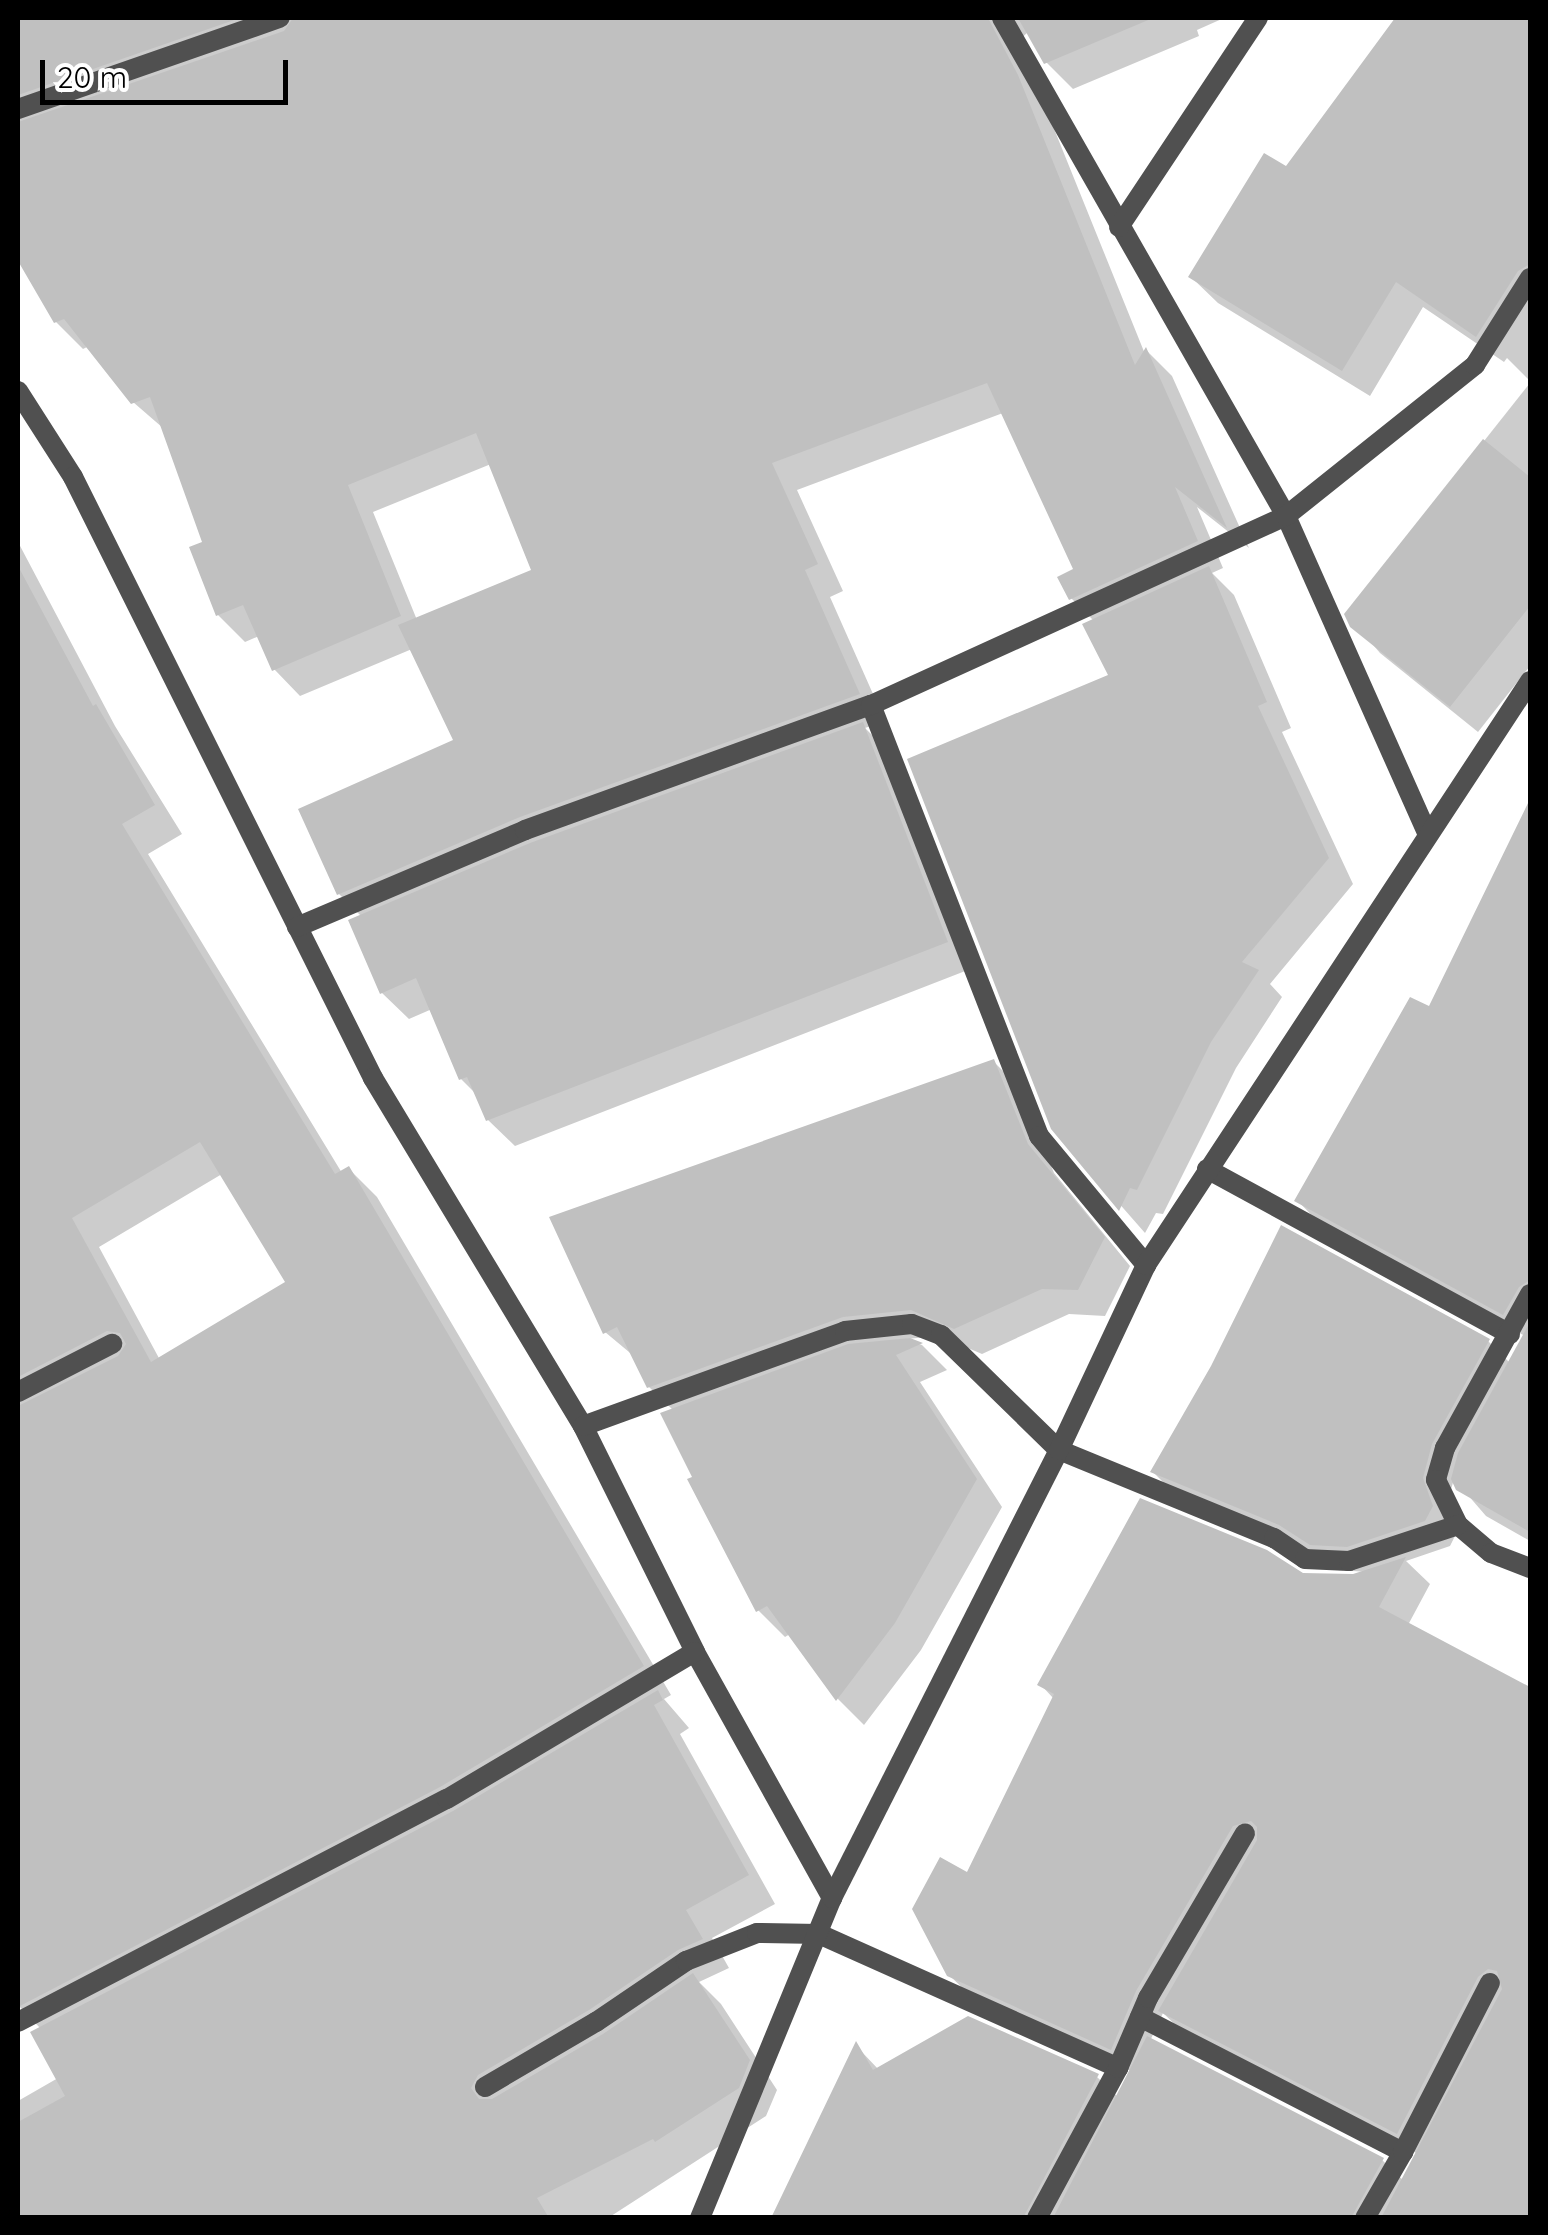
<!DOCTYPE html>
<html>
<head>
<meta charset="utf-8">
<style>
  body { margin:0 }
  #map { position:relative; width:1548px; height:2235px; overflow:hidden; background:#fff; font-family:Quicksand,sans-serif }
  div>[style] { position:absolute }
  [style*='--x'] { left:calc(var(--x)*1px); top:calc(var(--y)*1px); width:calc(var(--w)*1px); rotate:calc(var(--a)*1deg) }
  .shadow>* { inset:0; background:#0003 }
  .building>* { inset:0; background:#c0c0c0 }
  .minor>* { height:20px; margin:-10px; padding:0 10px; transform-origin:10px; border-radius:10px; background:#505050 }
  span { translate:-50% -50%; white-space:nowrap; text-align:center; line-height:1.15; -webkit-text-stroke:8px #fff; paint-order:stroke }
  .frame { position:absolute; inset:0; border:20px solid #000; pointer-events:none }
  .scale { position:absolute; left:40px; top:60px; width:248px; height:45px; box-sizing:border-box; border:5px solid #000; border-top:0; padding-left:12px; font-size:30px; line-height:35px; white-space:nowrap; color:#000; -webkit-text-stroke:8px #fff; paint-order:stroke }
</style>
</head>
<body>
<div id="map">
  <div class="shadow">
    <div style="clip-path:polygon(evenodd,18px 18px,1224px 18px,1197px 30px,1199px 36px,1073px 89px,1046px 62px,1028px 32px,1014px 45px,1044px 104px,1145px 354px,1147px 351px,1172px 376px,1249px 548px,1197px 507px,1223px 568px,1212px 573px,1234px 595px,1291px 728px,1282px 732px,1353px 884px,1270px 984px,1282px 997px,1236px 1068px,1163px 1214px,1156px 1213px,1145px 1233px,1053px 1128px,1111px 676px,1094px 621px,1071px 598px,1076px 570px,1003px 413px,797px 490px,843px 591px,830px 597px,885px 721px,865px 728px,889px 752px,973px 968px,515px 1146px,488px 1120px,477px 1095px,461px 1079px,432px 1009px,409px 1019px,382px 993px,362px 917px,339px 894px,456px 741px,412px 649px,300px 696px,274px 669px,259px 636px,245px 642px,218px 615px,205px 543px,163px 428px,133px 402px,89px 346px,83px 349px,56px 322px,18px 256px,18px 18px,491px 464px,534px 572px,417px 620px,373px 512px,491px 464px)"></div>
    <div style="clip-path:polygon(1398px 18px,1530px 18px,1530px 381px,1507px 358px,1504px 362px,1423px 307px,1370px 396px,1218px 303px,1191px 277px,1286px 169px)"></div>
    <div style="clip-path:polygon(1530px 383px,1530px 666px,1478px 732px,1380px 653px,1347px 614px)"></div>
    <div style="clip-path:polygon(evenodd,18px 542px,115px 726px,182px 834px,148px 854px,342px 1173px,349px 1169px,377px 1197px,671px 1695px,664px 1699px,689px 1728px,680px 1734px,775px 1904px,712px 1938px,729px 1968px,699px 1982px,721px 2004px,777px 2090px,766px 2116px,608px 2218px,18px 2218px,18px 2101px,58px 2078px,41px 2029px,18px 2005px,18px 542px,222px 1174px,288px 1283px,160px 1360px,99px 1247px,222px 1174px)"></div>
    <div style="clip-path:polygon(evenodd,1530px 813px,1530px 1541px,1486px 1516px,1454px 1479px,1447px 1504px,1457px 1532px,1450px 1546px,1406px 1561px,1430px 1584px,1408px 1625px,1530px 1690px,1530px 2218px,773px 2218px,861px 2051px,879px 2070px,1097px 2077px,1118px 2097px,1131px 2071px,976px 2001px,949px 1975px,968px 1876px,1054px 1699px,1040px 1684px,1303px 1575px,1353px 1577px,1368px 1572px,1337px 1570px,1178px 1497px,1153px 1472px,1488px 1341px,1510px 1363px,1525px 1336px,1323px 1227px,1297px 1200px,1430px 1010px,1530px 813px,1163px 2013px,1186px 2035px,1420px 2155px,1405px 2182px,1382px 2160px,1150px 2041px,1163px 2013px)"></div>
    <div style="clip-path:polygon(994px 1062px,1020px 1088px,1054px 1173px,1130px 1266px,1105px 1316px,1069px 1314px,982px 1354px,940px 1336px,906px 1339px,922px 1345px,947px 1370px,920px 1382px,1002px 1507px,921px 1650px,864px 1725px,838px 1699px,790px 1634px,785px 1637px,758px 1610px,696px 1478px,673px 1410px,649px 1387px,635px 1357px,605px 1332px)"></div>
  </div>
  <div class="building">
    <div style="clip-path:polygon(18px 18px,240px 18px,18px 95px)"></div>
    <div style="clip-path:polygon(293px 18px,988px 18px,1018px 75px,1135px 365px,1146px 347px,1227px 528px,1175px 487px,1198px 541px,1069px 600px,1057px 577px,1073px 569px,987px 383px,772px 463px,818px 564px,805px 570px,860px 694px,520px 817px,337px 895px,298px 809px,453px 740px,398px 625px,531px 570px,476px 433px,348px 485px,401px 616px,272px 671px,243px 605px,216px 616px,189px 547px,202px 542px,150px 397px,131px 404px,64px 319px,54px 323px,18px 261px,18px 122px,284px 31px)"></div>
    <div style="clip-path:polygon(1018px 18px,1153px 18px,1044px 64px)"></div>
    <div style="clip-path:polygon(1395px 18px,1530px 18px,1530px 264px,1518px 271px,1476px 337px,1396px 282px,1342px 371px,1188px 277px,1264px 153px,1286px 166px)"></div>
    <div style="clip-path:polygon(1483px 439px,1530px 477px,1530px 606px,1450px 707px,1350px 627px,1344px 614px)"></div>
    <div style="clip-path:polygon(evenodd,18px 566px,93px 706px,96px 704px,155px 805px,122px 824px,335px 1174px,349px 1166px,644px 1666px,440px 1787px,18px 2007px,18px 1406px,118px 1356px,126px 1344px,120px 1333px,107px 1331px,18px 1377px,18px 566px,200px 1142px,285px 1282px,151px 1362px,72px 1218px,200px 1142px)"></div>
    <div style="clip-path:polygon(1209px 566px,1267px 702px,1258px 706px,1329px 858px,1242px 962px,1259px 970px,1211px 1042px,1137px 1190px,1130px 1188px,1119px 1211px,1051px 1129px,907px 759px,1108px 675px,1082px 624px)"></div>
    <div style="clip-path:polygon(863px 722px,948px 942px,486px 1121px,467px 1077px,459px 1080px,416px 978px,380px 994px,348px 920px,530px 843px)"></div>
    <div style="clip-path:polygon(1530px 799px,1530px 1280px,1519px 1287px,1503px 1315px,1294px 1201px,1410px 997px,1429px 1006px)"></div>
    <div style="clip-path:polygon(994px 1059px,1028px 1144px,1105px 1237px,1078px 1290px,1042px 1289px,954px 1329px,911px 1310px,843px 1317px,647px 1388px,617px 1327px,603px 1334px,549px 1217px)"></div>
    <div style="clip-path:polygon(1281px 1225px,1490px 1339px,1432px 1444px,1423px 1478px,1433px 1506px,1425px 1521px,1347px 1547px,1310px 1545px,1279px 1525px,1150px 1472px,1211px 1366px)"></div>
    <div style="clip-path:polygon(1530px 1322px,1530px 1532px,1456px 1490px,1451px 1479px,1458px 1453px)"></div>
    <div style="clip-path:polygon(910px 1338px,923px 1343px,896px 1355px,977px 1479px,895px 1623px,836px 1701px,767px 1606px,756px 1612px,687px 1479px,692px 1477px,660px 1413px,848px 1344px)"></div>
    <div style="clip-path:polygon(1140px 1498px,1267px 1550px,1303px 1573px,1353px 1574px,1406px 1557px,1379px 1607px,1530px 1687px,1530px 2218px,1381px 2218px,1502px 1989px,1497px 1971px,1488px 1969px,1478px 1977px,1397px 2134px,1158px 2011px,1257px 1840px,1257px 1827px,1251px 1821px,1233px 1826px,1136px 1991px,1111px 2050px,947px 1976px,912px 1909px,940px 1857px,967px 1872px,1054px 1694px,1037px 1685px)"></div>
    <div style="clip-path:polygon(658px 1690px,663px 1700px,654px 1705px,749px 1875px,686px 1910px,703px 1939px,678px 1950px,589px 2010px,478px 2075px,471px 2088px,479px 2099px,492px 2099px,603px 2034px,693px 1973px,750px 2060px,739px 2088px,655px 2142px,653px 2139px,537px 2198px,549px 2218px,18px 2218px,18px 2122px,65px 2096px,30px 2032px,453px 1811px)"></div>
    <div style="clip-path:polygon(968px 2016px,1099px 2074px,1023px 2218px,771px 2218px,856px 2041px,873px 2070px)"></div>
    <div style="clip-path:polygon(1147px 2036px,1384px 2158px,1351px 2218px,1053px 2218px)"></div>
  </div>
  <div class="minor">
    <div style="--x:1002;--y:18;--w:573;--a:60.3"></div>
    <div style="--x:1286;--y:516;--w:347;--a:66"></div>
    <div style="--x:18;--y:109;--w:277;--a:-19.2"></div>
    <div style="--x:1119;--y:227;--w:251;--a:-56.4"></div>
    <div style="--x:18;--y:391;--w:102;--a:57.4"></div>
    <div style="--x:73;--y:477;--w:672;--a:63.47"></div>
    <div style="--x:373;--y:1078;--w:406;--a:58.9"></div>
    <div style="--x:583;--y:1426;--w:252;--a:63.6"></div>
    <div style="--x:695;--y:1652;--w:282;--a:60.9"></div>
    <div style="--x:871;--y:705;--w:463;--a:68.7"></div>
    <div style="--x:1039;--y:1136;--w:168;--a:50.3"></div>
    <div style="--x:297;--y:927;--w:248;--a:-23"></div>
    <div style="--x:525;--y:830;--w:368;--a:-19.9"></div>
    <div style="--x:871;--y:705;--w:456;--a:-24.5"></div>
    <div style="--x:1286;--y:516;--w:242;--a:-38.6"></div>
    <div style="--x:1475;--y:365;--w:103;--a:-57.7"></div>
    <div style="--x:1207;--y:1169;--w:345;--a:28.6"></div>
    <div style="--x:1530;--y:1294;--w:176;--a:118.9"></div>
    <div style="--x:1445;--y:1448;--w:33;--a:106"></div>
    <div style="--x:1436;--y:1480;--w:50;--a:63.9"></div>
    <div style="--x:1458;--y:1525;--w:43;--a:40.3"></div>
    <div style="--x:1491;--y:1553;--w:42;--a:21"></div>
    <div style="--x:18;--y:1392;--w:106;--a:-27.1"></div>
    <div style="--x:583;--y:1426;--w:279;--a:-19.9"></div>
    <div style="--x:845;--y:1331;--w:67;--a:-6"></div>
    <div style="--x:912;--y:1324;--w:31;--a:21"></div>
    <div style="--x:941;--y:1335;--w:165;--a:44.3"></div>
    <div style="--x:1059;--y:1450;--w:232;--a:22.3"></div>
    <div style="--x:1274;--y:1538;--w:37;--a:34"></div>
    <div style="--x:1305;--y:1559;--w:44;--a:2.6"></div>
    <div style="--x:1349;--y:1561;--w:115;--a:-18.3"></div>
    <div style="--x:1140;--y:2017;--w:296;--a:27.2"></div>
    <div style="--x:1403;--y:2152;--w:76;--a:119.9"></div>
    <div style="--x:18;--y:2022;--w:483;--a:-27.5"></div>
    <div style="--x:447;--y:1799;--w:288;--a:-30.7"></div>
    <div style="--x:485;--y:2087;--w:129;--a:-30.4"></div>
    <div style="--x:596;--y:2022;--w:109;--a:-34.1"></div>
    <div style="--x:686;--y:1961;--w:76;--a:-21.5"></div>
    <div style="--x:757;--y:1933;--w:62;--a:0.9"></div>
    <div style="--x:819;--y:1934;--w:328;--a:24.1"></div>
    <div style="--x:1403;--y:2152;--w:190;--a:-62.8"></div>
    <div style="--x:700;--y:2218;--w:346;--a:-67.6"></div>
    <div style="--x:832;--y:1898;--w:502;--a:-63.13"></div>
    <div style="--x:1059;--y:1450;--w:204;--a:-64.8"></div>
    <div style="--x:1146;--y:1265;--w:699;--a:-56.67"></div>
    <div style="--x:1037;--y:2218;--w:170;--a:-61.6"></div>
    <div style="--x:1118;--y:2068;--w:76;--a:-66.8"></div>
    <div style="--x:1148;--y:1998;--w:191;--a:-59.5"></div>
  </div>
  <div class="frame"></div>
  <div class="scale">20 m</div>
</div>
</body>
</html>
